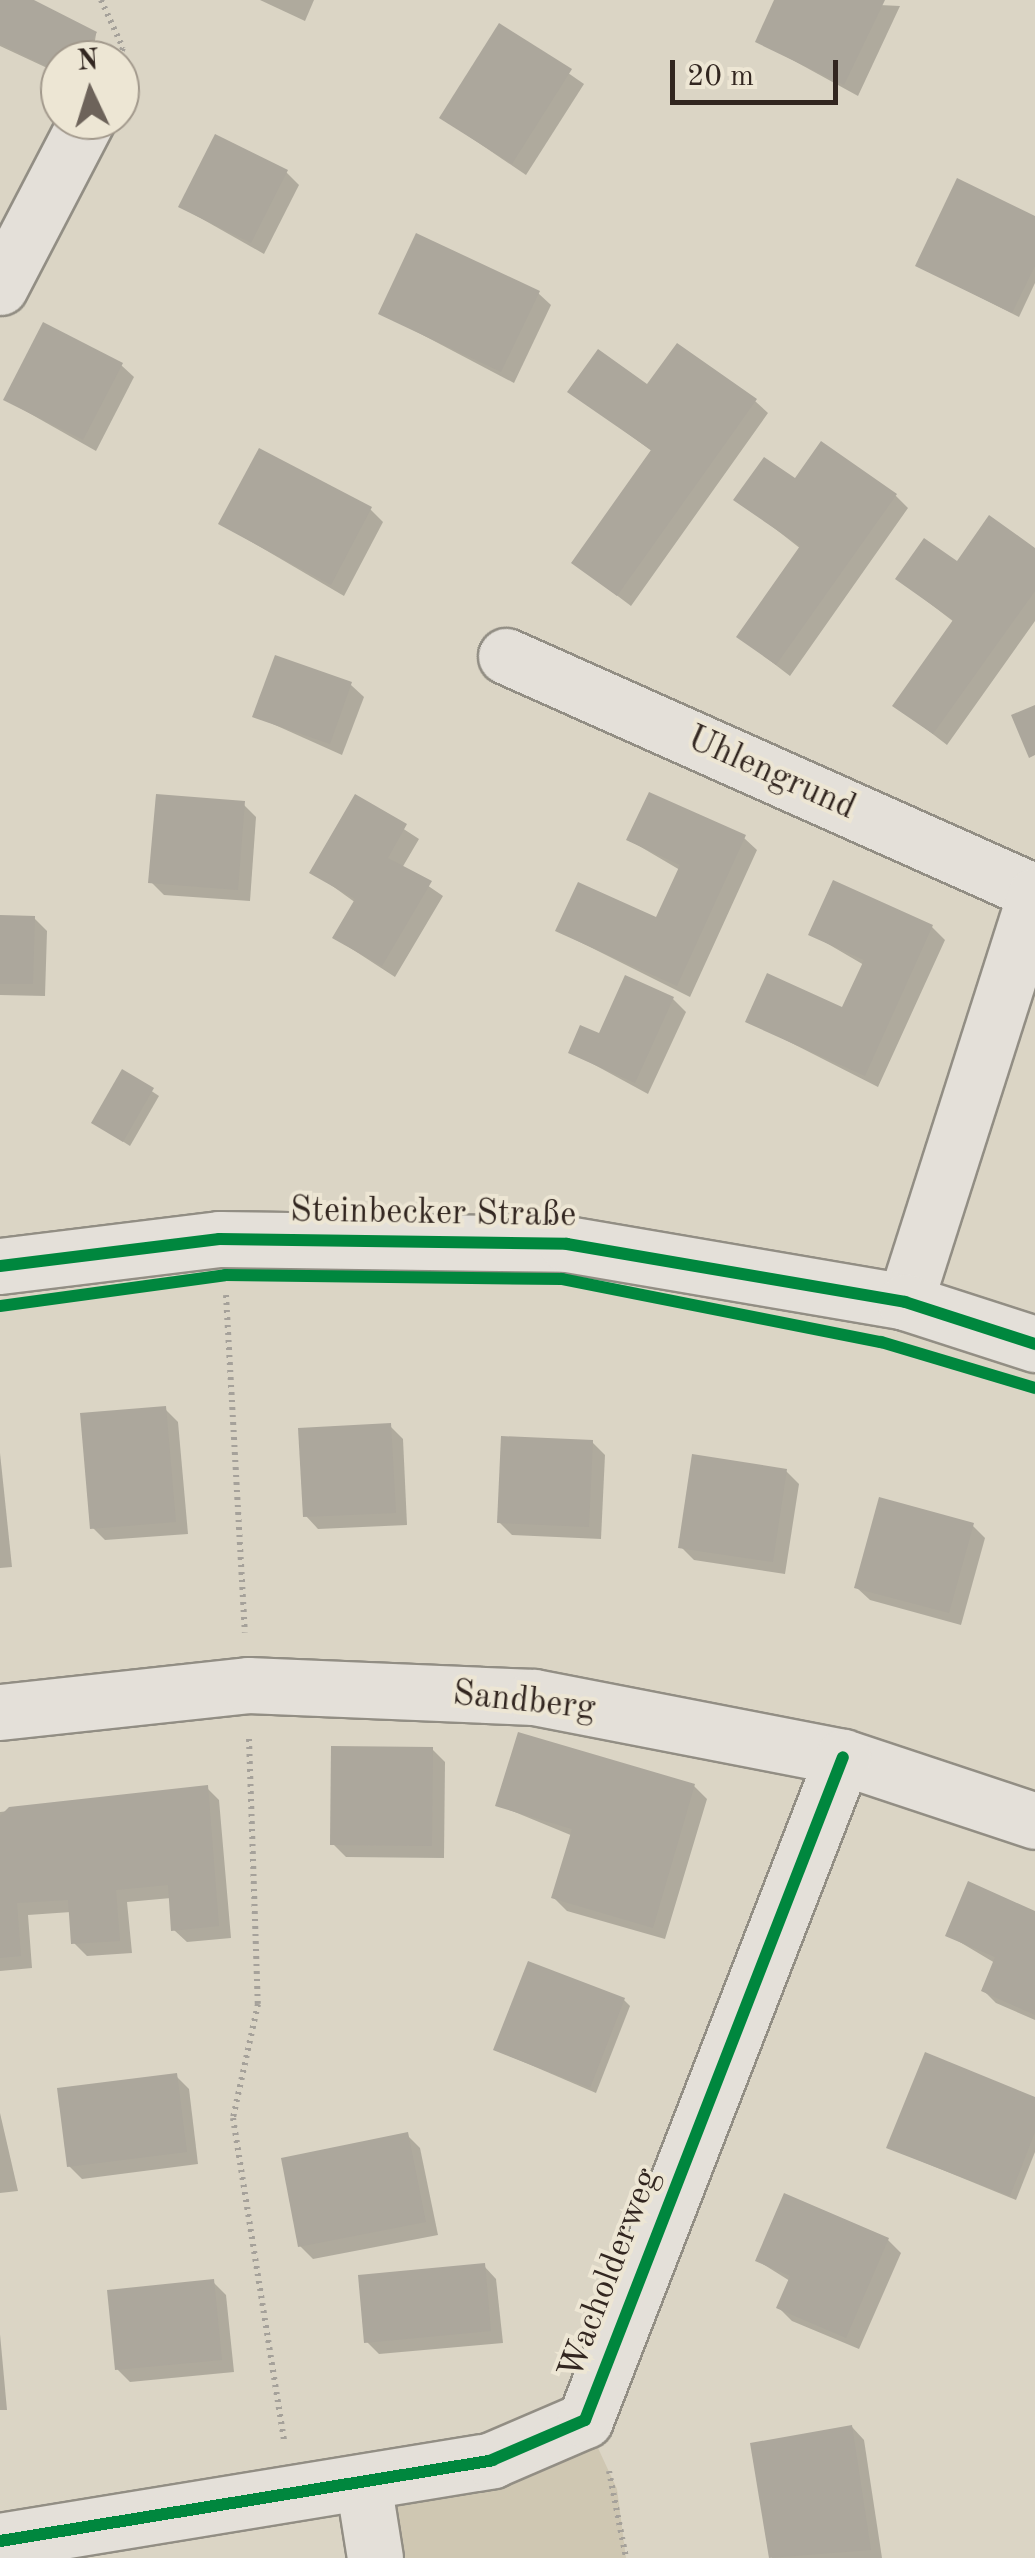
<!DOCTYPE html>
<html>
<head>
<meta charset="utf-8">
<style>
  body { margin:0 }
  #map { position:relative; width:1035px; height:2558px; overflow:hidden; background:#dbd5c5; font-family:"Old Standard TT",serif }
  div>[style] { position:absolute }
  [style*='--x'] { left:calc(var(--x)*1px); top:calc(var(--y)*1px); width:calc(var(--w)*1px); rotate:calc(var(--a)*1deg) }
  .green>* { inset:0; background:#cfc7b2 }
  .shadow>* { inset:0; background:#0003 }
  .building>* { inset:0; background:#aca79c }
  .path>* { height:6px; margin-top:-3px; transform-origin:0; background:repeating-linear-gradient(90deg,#a5a19a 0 2.5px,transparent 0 7.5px) }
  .roads { filter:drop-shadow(2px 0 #928e84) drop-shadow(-2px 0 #928e84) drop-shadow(0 2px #928e84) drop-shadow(0 -2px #928e84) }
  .street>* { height:55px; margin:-27.5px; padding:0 27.5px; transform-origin:27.5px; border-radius:27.5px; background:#e4e0d9 }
  .secondary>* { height:55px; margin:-27.5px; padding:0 27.5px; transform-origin:27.5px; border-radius:27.5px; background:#e4e0d9 }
  .cycleway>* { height:12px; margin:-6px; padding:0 6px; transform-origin:6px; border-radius:6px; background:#00873e }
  span { translate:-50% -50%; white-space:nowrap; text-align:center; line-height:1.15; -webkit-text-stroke:8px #ede6d4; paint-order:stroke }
  .street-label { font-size:35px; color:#322620 }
  .north { position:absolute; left:40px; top:40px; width:100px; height:100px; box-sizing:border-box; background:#ede6d4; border:2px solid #a2998c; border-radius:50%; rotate:356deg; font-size:28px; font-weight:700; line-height:40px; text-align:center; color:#322620 }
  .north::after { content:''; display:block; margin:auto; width:35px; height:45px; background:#6d635a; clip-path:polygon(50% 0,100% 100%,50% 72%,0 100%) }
  .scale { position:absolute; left:670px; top:60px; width:168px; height:45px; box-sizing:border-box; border:5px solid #322620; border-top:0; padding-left:12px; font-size:30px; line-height:35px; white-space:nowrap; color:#322620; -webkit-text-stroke:8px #ede6d4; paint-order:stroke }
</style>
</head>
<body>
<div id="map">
  <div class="green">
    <div style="clip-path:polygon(585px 2420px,617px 2489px,626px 2558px,375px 2558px,363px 2482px)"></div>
  </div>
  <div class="shadow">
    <div style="clip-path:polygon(0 0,28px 0,96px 34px,92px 60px,60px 60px,60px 74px,0 46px)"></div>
    <div style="clip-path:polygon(260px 0,314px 0,305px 21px)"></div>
    <div style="clip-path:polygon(777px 0,900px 6px,858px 96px,758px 41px)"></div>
    <div style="clip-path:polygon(500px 26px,584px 84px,526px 175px,442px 118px)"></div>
    <div style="clip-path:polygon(286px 172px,299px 185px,264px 254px,181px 207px)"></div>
    <div style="clip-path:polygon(1035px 219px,1035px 283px,1019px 317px,918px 266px)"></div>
    <div style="clip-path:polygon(538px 293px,551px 305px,514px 383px,381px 313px)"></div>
    <div style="clip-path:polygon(121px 365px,134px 377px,96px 451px,6px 400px)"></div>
    <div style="clip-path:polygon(648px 388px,755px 401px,768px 413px,631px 606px,574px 563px,653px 452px,570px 391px)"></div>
    <div style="clip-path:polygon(795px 482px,896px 496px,908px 508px,790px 676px,739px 637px,801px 549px,737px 499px)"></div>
    <div style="clip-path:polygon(370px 509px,383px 522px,344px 596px,221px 524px)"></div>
    <div style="clip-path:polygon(1035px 551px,1035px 621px,947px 745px,895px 705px,954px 622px,898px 579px)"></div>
    <div style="clip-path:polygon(351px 685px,364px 697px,342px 755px,255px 716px)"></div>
    <div style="clip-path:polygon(356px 798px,419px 839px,402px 868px,443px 896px,395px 977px,335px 938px,356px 903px,313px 872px)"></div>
    <div style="clip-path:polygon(243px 804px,256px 817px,250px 901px,164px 895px,151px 882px)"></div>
    <div style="clip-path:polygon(744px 838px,757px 850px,690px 997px,558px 931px,657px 921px,680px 870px,629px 840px)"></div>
    <div style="clip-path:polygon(0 918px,34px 918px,47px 931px,45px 996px,0 995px)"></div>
    <div style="clip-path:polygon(932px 927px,945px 940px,878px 1087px,748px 1021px,843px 1011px,864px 965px,811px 934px)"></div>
    <div style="clip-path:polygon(673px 999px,686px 1012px,648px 1094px,571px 1052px)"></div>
    <div style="clip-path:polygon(123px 1072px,159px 1096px,130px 1146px,94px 1123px)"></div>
    <div style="clip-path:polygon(165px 1409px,178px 1422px,188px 1534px,105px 1540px,92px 1527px)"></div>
    <div style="clip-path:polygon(390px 1426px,403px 1439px,407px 1525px,318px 1529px,306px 1516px)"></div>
    <div style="clip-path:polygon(592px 1442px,605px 1455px,601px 1539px,512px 1535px,499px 1522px)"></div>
    <div style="clip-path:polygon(0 1453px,12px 1567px,0 1568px)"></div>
    <div style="clip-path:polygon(786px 1471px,799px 1484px,785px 1574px,694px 1560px,681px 1547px)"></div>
    <div style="clip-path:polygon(972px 1525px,985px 1538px,961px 1625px,870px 1600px,857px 1588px)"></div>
    <div style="clip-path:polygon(432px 1749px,445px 1762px,444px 1858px,346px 1857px,333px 1844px)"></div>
    <div style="clip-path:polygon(694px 1786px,707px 1799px,665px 1939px,567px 1911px,554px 1898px,573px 1836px,498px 1805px)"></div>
    <div style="clip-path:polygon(207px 1788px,219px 1800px,231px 1938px,187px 1942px,174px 1930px,171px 1898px,127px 1902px,132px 1953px,87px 1956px,74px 1943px,71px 1912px,28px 1915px,32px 1968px,0 1971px,0 1812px)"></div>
    <div style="clip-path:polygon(1035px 1914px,1035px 2020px,996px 2003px,983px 1990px,995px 1963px,948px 1935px)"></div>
    <div style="clip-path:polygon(624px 2000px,630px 2006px,596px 2093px,496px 2050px)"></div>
    <div style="clip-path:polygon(176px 2076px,189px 2089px,198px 2164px,82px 2179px,69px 2166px)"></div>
    <div style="clip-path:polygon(1035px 2099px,1035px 2152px,1016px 2200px,889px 2148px)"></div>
    <div style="clip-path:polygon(0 2113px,18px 2191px,0 2193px)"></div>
    <div style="clip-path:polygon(407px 2135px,420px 2148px,438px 2235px,313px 2259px,300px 2246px)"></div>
    <div style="clip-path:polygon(888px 2240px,901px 2253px,859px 2349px,792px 2321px,779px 2308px,790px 2281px,758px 2261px)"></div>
    <div style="clip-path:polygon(484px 2266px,496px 2279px,503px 2343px,379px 2354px,367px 2342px)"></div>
    <div style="clip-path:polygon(213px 2282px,226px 2295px,234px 2372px,130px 2382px,117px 2369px)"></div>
    <div style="clip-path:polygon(0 2334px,7px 2410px,0 2410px)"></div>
    <div style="clip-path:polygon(852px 2427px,864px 2440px,882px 2558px,772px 2558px,752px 2445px)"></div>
  </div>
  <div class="building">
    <div style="clip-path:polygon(0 0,34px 0,97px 32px,83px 60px,60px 60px,60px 73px,0 44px)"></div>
    <div style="clip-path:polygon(774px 0,885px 0,844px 85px,755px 42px)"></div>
    <div style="clip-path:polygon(499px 23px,572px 69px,512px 164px,439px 118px)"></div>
    <div style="clip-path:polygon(215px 134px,288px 170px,251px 243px,178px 207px)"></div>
    <div style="clip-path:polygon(957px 178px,1035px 216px,1035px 266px,1012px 313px,915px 266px)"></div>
    <div style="clip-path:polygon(416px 233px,540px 291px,501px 372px,378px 314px)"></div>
    <div style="clip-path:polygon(43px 322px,123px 363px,83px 440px,3px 400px)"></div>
    <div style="clip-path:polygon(677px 343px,757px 399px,617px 596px,571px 563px,651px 450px,567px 392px,598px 349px,647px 384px)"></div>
    <div style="clip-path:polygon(821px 441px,897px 494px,776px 665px,736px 637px,800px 546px,733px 500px,764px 457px,795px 478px)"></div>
    <div style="clip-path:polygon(259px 448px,372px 507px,331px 585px,218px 524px)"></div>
    <div style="clip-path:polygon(989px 515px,1035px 548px,1035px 591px,933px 734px,892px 706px,953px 620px,895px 579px,924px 538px,957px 561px)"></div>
    <div style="clip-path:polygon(275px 655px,352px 682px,330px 744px,252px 717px)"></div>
    <div style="clip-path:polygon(1035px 705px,1035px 755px,1029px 758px,1011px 715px)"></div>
    <div style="clip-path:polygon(649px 792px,746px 835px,677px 986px,555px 931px,578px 882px,656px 917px,680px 865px,626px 840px)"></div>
    <div style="clip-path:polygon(156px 794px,245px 801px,238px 890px,148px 883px)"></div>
    <div style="clip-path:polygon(355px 794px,407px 824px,388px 858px,432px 881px,382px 966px,332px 938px,355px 899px,309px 873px)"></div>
    <div style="clip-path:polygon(833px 880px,933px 925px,865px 1076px,745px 1022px,767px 973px,842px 1007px,864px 960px,808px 935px)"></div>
    <div style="clip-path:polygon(0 915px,35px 916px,33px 984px,0 984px)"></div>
    <div style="clip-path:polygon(625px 975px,674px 997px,635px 1083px,568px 1053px,580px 1025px,599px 1033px)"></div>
    <div style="clip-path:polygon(122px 1069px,154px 1088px,123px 1142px,91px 1123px)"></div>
    <div style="clip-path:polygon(166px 1406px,176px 1522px,90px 1529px,80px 1413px)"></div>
    <div style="clip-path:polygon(391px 1423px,396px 1513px,303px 1517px,298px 1428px)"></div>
    <div style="clip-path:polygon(501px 1436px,593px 1440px,589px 1527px,497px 1523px)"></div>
    <div style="clip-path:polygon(692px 1454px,787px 1469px,773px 1562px,678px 1548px)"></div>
    <div style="clip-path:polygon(879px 1497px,974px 1523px,949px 1613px,854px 1588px)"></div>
    <div style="clip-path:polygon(518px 1732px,695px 1784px,653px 1928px,551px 1898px,572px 1829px,495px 1806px)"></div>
    <div style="clip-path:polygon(331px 1746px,433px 1747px,432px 1846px,330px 1845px)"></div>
    <div style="clip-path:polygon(208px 1785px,219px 1926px,171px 1931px,168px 1885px,116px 1890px,120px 1941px,71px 1944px,68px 1900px,17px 1903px,21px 1956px,0 1958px,0 1816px,9px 1807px)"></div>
    <div style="clip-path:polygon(968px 1881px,1035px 1911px,1035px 2015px,981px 1991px,995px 1957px,945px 1936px)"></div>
    <div style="clip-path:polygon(528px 1961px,625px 1998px,590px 2088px,493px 2050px)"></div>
    <div style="clip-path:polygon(925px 2052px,1035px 2097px,1035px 2132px,1010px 2196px,886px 2148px)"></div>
    <div style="clip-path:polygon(177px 2073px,187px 2152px,67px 2167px,57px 2088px)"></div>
    <div style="clip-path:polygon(408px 2132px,426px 2222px,298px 2247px,281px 2158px)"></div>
    <div style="clip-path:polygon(784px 2193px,889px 2238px,846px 2338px,776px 2308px,790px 2276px,755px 2261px)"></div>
    <div style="clip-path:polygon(485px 2263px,491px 2331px,364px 2343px,358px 2275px)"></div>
    <div style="clip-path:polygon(214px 2279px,222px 2360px,115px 2370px,107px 2290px)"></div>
    <div style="clip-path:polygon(852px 2425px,871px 2550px,769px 2558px,750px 2443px)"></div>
  </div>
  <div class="path">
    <div style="--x:101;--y:0;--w:53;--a:65.4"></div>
    <div style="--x:123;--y:48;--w:13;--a:117"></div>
    <div style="--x:226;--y:1295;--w:338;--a:86.8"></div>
    <div style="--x:249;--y:1739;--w:265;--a:88.1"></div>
    <div style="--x:258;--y:2004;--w:117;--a:102.4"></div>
    <div style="--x:233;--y:2118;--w:326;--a:81"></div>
    <div style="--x:609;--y:2471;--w:89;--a:78.9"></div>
  </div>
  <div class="roads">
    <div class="street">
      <div style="--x:0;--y:287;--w:188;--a:-62.5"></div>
      <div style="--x:506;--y:656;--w:579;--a:24.04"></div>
      <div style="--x:905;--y:1302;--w:427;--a:-72.3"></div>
      <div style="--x:0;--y:1712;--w:249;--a:-6.2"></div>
      <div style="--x:248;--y:1685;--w:286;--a:2.4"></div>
      <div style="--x:534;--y:1697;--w:315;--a:11"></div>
      <div style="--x:843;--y:1757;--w:202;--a:18.4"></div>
      <div style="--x:363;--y:2482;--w:77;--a:81"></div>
      <div style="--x:0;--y:2541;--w:499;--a:-9.3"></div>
      <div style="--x:492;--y:2460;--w:101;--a:-23.3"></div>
      <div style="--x:585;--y:2420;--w:711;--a:-68.74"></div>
    </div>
    <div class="secondary">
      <div style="--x:0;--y:1266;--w:221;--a:-7"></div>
      <div style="--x:219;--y:1239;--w:348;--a:0.8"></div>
      <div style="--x:567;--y:1244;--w:343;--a:9.7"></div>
      <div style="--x:905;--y:1302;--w:137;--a:17.9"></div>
    </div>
  </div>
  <div class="cycleway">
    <div style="--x:0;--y:1266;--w:221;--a:-7"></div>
    <div style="--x:219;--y:1239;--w:348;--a:0.8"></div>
    <div style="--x:567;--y:1244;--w:343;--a:9.7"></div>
    <div style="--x:905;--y:1302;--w:137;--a:17.9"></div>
    <div style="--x:0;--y:1306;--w:227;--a:-7.8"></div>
    <div style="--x:225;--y:1275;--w:337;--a:0.7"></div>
    <div style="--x:562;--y:1279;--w:325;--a:11.2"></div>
    <div style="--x:881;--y:1342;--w:161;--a:16.6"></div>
    <div style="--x:0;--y:2541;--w:499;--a:-9.3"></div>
    <div style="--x:492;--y:2460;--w:101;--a:-23.3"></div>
    <div style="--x:585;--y:2420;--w:711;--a:-68.74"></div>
  </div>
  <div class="street-label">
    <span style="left:771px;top:774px;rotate:24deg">Uhlengrund</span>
    <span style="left:433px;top:1214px;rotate:1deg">Steinbecker Straße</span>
    <span style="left:524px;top:1702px;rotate:6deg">Sandberg</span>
    <span style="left:610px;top:2274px;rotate:-69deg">Wacholderweg</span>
  </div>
  <div class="north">N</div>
  <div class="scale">20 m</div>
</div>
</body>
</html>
